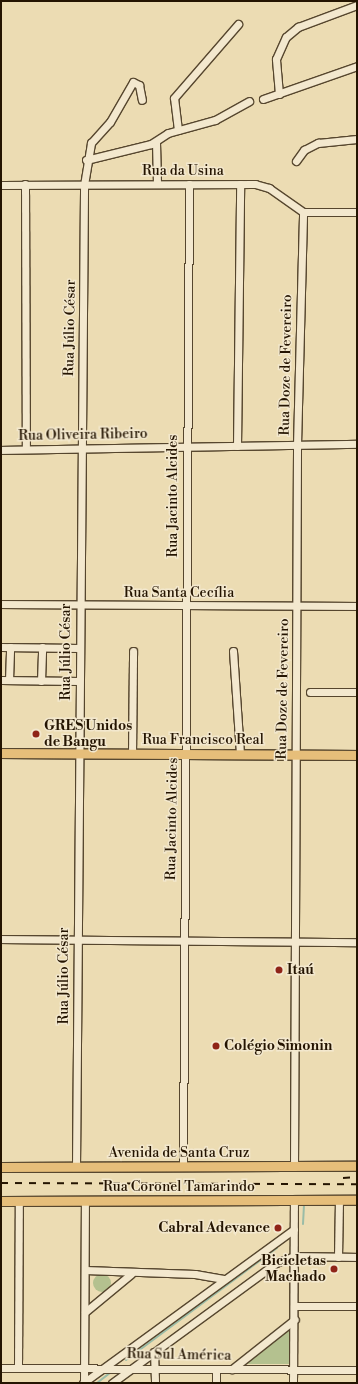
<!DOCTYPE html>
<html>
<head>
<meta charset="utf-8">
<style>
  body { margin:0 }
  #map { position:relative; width:358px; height:1384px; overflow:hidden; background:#ecdcb3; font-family:"Libre Bodoni",serif }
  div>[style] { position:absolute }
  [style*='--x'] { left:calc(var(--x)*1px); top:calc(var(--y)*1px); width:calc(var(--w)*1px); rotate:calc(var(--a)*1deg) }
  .green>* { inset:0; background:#b4c18f }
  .round { border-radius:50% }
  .stream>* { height:2px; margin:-1px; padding:0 1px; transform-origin:1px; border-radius:1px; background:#9abca7 }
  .roads { filter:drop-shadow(1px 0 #56462e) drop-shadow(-1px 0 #56462e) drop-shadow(0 1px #56462e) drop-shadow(0 -1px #56462e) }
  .minor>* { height:7px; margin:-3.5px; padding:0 3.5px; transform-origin:3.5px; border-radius:3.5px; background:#f3e8ce }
  .major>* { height:9px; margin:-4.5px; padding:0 4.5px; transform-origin:4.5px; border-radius:4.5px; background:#e6be7a }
  .rail>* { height:2px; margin-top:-1px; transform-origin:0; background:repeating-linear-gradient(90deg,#241401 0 7px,transparent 0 14px) }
  .dots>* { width:11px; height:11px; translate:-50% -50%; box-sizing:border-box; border:2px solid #f3e8ce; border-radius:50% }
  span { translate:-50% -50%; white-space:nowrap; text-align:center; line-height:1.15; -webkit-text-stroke:3px #f3e8ce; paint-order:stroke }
  .street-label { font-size:14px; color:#241401 }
  .poi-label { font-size:14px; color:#241401; font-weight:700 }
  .left { translate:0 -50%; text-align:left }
  .right { translate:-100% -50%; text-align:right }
  .frame { position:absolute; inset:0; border:2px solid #241401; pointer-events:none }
</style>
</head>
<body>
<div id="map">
  <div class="green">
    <div class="round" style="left:93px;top:1274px;width:18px;height:18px"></div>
    <div style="clip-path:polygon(291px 1327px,291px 1364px,244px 1364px)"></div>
  </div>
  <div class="stream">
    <div style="--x:303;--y:1224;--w:19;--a:-87"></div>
    <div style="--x:126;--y:1360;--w:188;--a:-36.6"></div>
    <div style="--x:97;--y:1383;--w:16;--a:-38"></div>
  </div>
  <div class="roads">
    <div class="minor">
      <div style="--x:279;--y:94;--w:35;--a:-95"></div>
      <div style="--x:276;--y:59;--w:24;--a:-66"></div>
      <div style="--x:286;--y:37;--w:16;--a:-40"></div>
      <div style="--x:298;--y:27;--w:63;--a:-20.4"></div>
      <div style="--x:263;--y:99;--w:100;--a:-19.3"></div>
      <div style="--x:178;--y:130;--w:32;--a:-97"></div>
      <div style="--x:174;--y:98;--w:98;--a:-49.1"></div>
      <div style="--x:156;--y:142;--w:41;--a:88.6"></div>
      <div style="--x:86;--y:160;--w:67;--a:-13.8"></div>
      <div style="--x:151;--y:144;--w:20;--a:-33"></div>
      <div style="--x:168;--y:133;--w:49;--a:-15.5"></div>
      <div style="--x:215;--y:120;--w:39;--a:-29"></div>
      <div style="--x:296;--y:161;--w:14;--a:-54"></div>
      <div style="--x:304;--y:150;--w:16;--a:-27"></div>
      <div style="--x:318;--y:143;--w:39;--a:-6"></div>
      <div style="--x:25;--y:184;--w:265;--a:89.8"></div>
      <div style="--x:1;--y:185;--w:254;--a:-0.2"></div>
      <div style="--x:255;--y:184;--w:15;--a:16"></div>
      <div style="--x:269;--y:188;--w:42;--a:35.2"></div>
      <div style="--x:303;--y:212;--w:54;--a:0"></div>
      <div style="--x:237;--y:446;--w:262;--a:-89.3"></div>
      <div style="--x:1;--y:450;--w:356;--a:-1"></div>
      <div style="--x:1;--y:604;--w:356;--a:0.3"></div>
      <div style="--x:1;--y:647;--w:78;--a:0.7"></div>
      <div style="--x:233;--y:651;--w:103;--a:86.1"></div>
      <div style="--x:1;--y:680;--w:78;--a:0.7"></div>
      <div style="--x:9;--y:680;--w:33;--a:-88"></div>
      <div style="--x:41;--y:681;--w:34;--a:-88"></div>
      <div style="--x:310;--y:692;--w:47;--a:0"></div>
      <div style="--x:132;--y:754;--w:103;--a:-89.4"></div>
      <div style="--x:1;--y:939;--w:356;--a:0.5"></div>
      <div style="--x:76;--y:1167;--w:982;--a:-89.53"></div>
      <div style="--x:84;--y:185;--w:43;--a:-80.5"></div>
      <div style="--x:91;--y:143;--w:28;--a:-48"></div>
      <div style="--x:110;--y:122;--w:46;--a:-60.1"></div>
      <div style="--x:133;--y:82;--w:7;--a:27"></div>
      <div style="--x:139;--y:85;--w:15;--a:79"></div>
      <div style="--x:183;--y:1167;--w:983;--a:-89.65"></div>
      <div style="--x:294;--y:1167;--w:722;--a:-89.76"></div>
      <div style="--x:297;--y:445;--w:233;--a:-88.5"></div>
      <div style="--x:338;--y:1257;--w:57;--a:-89"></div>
      <div style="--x:85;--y:1270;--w:110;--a:2.1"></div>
      <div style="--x:195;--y:1274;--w:29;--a:10"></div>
      <div style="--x:295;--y:1306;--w:62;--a:0"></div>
      <div style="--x:85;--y:1312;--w:60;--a:-39.6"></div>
      <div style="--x:154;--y:1352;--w:31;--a:88"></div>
      <div style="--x:1;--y:1368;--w:356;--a:0.3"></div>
      <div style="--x:18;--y:1368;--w:167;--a:-89.7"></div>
      <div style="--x:232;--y:1369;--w:80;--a:-38.4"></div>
      <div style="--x:84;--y:1382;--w:181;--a:-89.7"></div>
      <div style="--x:83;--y:1383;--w:261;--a:-36.1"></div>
      <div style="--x:112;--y:1383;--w:203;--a:-36.2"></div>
      <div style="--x:276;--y:1263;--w:19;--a:-21"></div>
      <div style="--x:294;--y:1256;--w:63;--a:0.9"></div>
      <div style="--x:216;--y:1383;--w:14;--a:-90"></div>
      <div style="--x:293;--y:1383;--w:184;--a:-89.7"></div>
    </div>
    <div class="major">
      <div style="--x:1;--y:753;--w:356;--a:0.3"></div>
      <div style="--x:1;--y:1167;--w:356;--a:-0.2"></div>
      <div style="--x:1;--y:1201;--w:356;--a:-0.2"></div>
    </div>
  </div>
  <div class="rail">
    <div style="--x:343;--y:1178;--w:14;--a:-4"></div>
    <div style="--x:1;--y:1183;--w:356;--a:0.2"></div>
  </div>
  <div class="dots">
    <div style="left:36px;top:734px;background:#8f2418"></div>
    <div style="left:279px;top:970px;background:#8f2418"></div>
    <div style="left:216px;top:1046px;background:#8f2418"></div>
    <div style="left:278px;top:1228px;background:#8f2418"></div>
    <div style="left:334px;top:1269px;background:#8f2418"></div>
  </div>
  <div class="street-label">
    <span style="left:183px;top:171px">Rua da Usina</span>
    <span style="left:70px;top:328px;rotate:-89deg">Rua Júlio César</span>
    <span style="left:286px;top:365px;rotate:-89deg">Rua Doze de Fevereiro</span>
    <span style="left:83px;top:435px;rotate:-1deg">Rua Oliveira Ribeiro</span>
    <span style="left:173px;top:496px;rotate:-90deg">Rua Jacinto Alcides</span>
    <span style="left:179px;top:593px">Rua Santa Cecília</span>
    <span style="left:66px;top:652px;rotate:-90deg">Rua Júlio César</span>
    <span style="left:283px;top:689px;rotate:-89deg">Rua Doze de Fevereiro</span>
    <span style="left:203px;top:740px">Rua Francisco Real</span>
    <span style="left:172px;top:819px;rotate:-89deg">Rua Jacinto Alcides</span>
    <span style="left:64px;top:976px;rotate:-90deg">Rua Júlio César</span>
    <span style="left:179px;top:1153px">Avenida de Santa Cruz</span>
    <span style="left:179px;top:1187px">Rua Coronel Tamarindo</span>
    <span style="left:179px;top:1355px;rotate:1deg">Rua Sul América</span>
  </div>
  <div class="poi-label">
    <span class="left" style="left:44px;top:734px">GRES Unidos<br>de Bangu</span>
    <span class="left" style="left:287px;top:970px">Itaú</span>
    <span class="left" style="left:224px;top:1046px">Colégio Simonin</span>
    <span class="right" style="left:270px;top:1228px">Cabral Adevance</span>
    <span class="right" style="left:326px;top:1269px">Bicicletas<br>Machado</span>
  </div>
  <div class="frame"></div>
</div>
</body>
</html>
